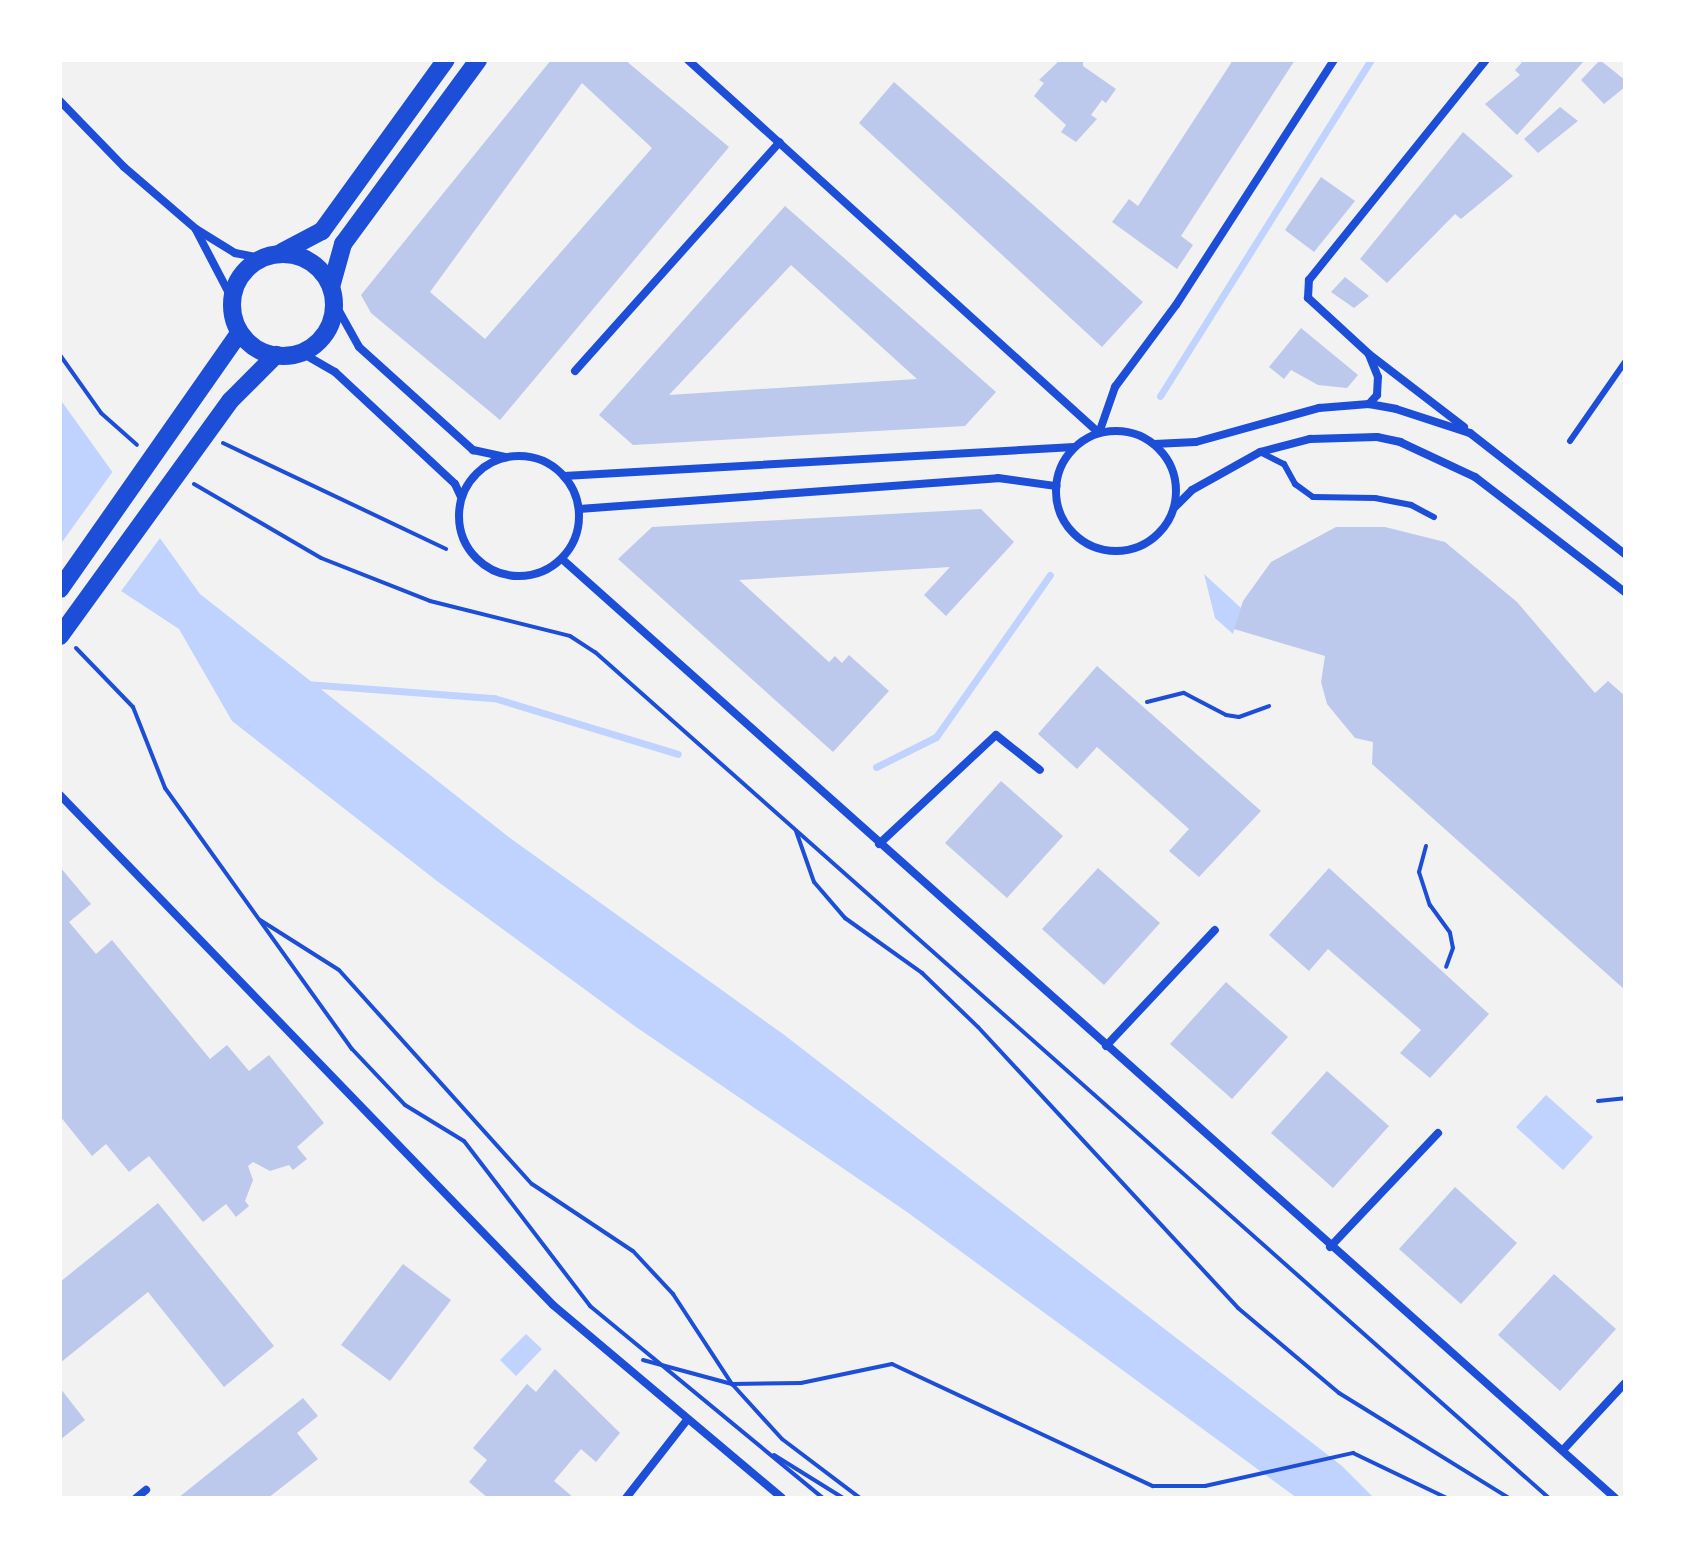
<!DOCTYPE html>
<html>
<head>
<meta charset="utf-8">
<style>
  body { margin:0 }
  #map { position:relative; width:1685px; height:1558px; overflow:hidden; background:#f2f2f2; font-family:Roboto,sans-serif }
  div>[style] { position:absolute }
  [style*='--x'] { left:calc(var(--x)*1px); top:calc(var(--y)*1px); width:calc(var(--w)*1px); rotate:calc(var(--a)*1deg) }
  .water>* { inset:0; background:#bfd3fe }
  .pier>* { inset:0; background:#f2f2f2 }
  .stream>* { height:7px; margin:-3.5px; padding:0 3.5px; transform-origin:3.5px; border-radius:3.5px; background:#bfd3fe }
  .building>* { inset:0; background:#bdc9ec }
  .path>* { height:4px; margin:-2px; padding:0 2px; transform-origin:2px; border-radius:2px; background:#1d4ed8 }
  .service>* { height:6px; margin:-3px; padding:0 3px; transform-origin:3px; border-radius:3px; background:#1d4ed8 }
  .minor>* { height:8px; margin:-4px; padding:0 4px; transform-origin:4px; border-radius:4px; background:#1d4ed8 }
  .minor>.ring { margin:-4px; padding:0; box-sizing:content-box; background:none; border:8px solid #1d4ed8; border-radius:50% }
  .primary>* { height:18px; margin:-9px; padding:0 9px; transform-origin:9px; border-radius:9px; background:#1d4ed8 }
  .primary>.ring { margin:-9px; padding:0; box-sizing:content-box; background:none; border:18px solid #1d4ed8; border-radius:50% }
  span { translate:-50% -50%; white-space:nowrap; text-align:center; line-height:1.15; -webkit-text-stroke:6px #fff; paint-order:stroke }
  .frame { position:absolute; inset:0; border:62px solid #fff; pointer-events:none }
</style>
</head>
<body>
<div id="map">
  <div class="water">
    <div style="clip-path:polygon(60px 399px,200px 594px,510px 838px,783px 1034px,1342px 1466px,1374px 1498px,1297px 1498px,907px 1212px,636px 1027px,437px 881px,232px 721px,179px 629px,60px 551px)"></div>
    <div style="clip-path:polygon(1204px 574px,1241px 608px,1233px 634px,1215px 618px)"></div>
    <div style="clip-path:polygon(1546px 1095px,1593px 1137px,1563px 1170px,1516px 1127px)"></div>
    <div style="clip-path:polygon(526px 1334px,542px 1349px,516px 1376px,500px 1360px)"></div>
  </div>
  <div class="pier">
    <div style="clip-path:polygon(116px 467px,163px 534px,119px 594px,60px 556px,60px 545px)"></div>
  </div>
  <div class="stream">
    <div style="--x:1160;--y:396;--w:397;--a:-57.9"></div>
    <div style="--x:306;--y:684;--w:189;--a:4.3"></div>
    <div style="--x:494;--y:698;--w:192;--a:16.9"></div>
    <div style="--x:876;--y:767;--w:67;--a:-26.6"></div>
    <div style="--x:936;--y:737;--w:198;--a:-54.9"></div>
  </div>
  <div class="building">
    <div style="clip-path:polygon(evenodd,551px 60px,625px 60px,729px 147px,500px 420px,371px 313px,361px 295px,551px 60px,582px 83px,652px 148px,485px 339px,430px 292px,582px 83px)"></div>
    <div style="clip-path:polygon(1060px 60px,1083px 60px,1083px 66px,1116px 89px,1106px 103px,1102px 100px,1091px 115px,1097px 119px,1076px 142px,1061px 132px,1066px 125px,1034px 96px,1044px 83px,1039px 80px)"></div>
    <div style="clip-path:polygon(1233px 60px,1295px 60px,1181px 236px,1193px 245px,1177px 269px,1112px 222px,1129px 199px,1138px 206px)"></div>
    <div style="clip-path:polygon(1524px 60px,1585px 60px,1517px 135px,1485px 104px,1520px 75px,1515px 70px)"></div>
    <div style="clip-path:polygon(1600px 60px,1625px 80px,1625px 87px,1604px 104px,1581px 80px)"></div>
    <div style="clip-path:polygon(894px 82px,1143px 302px,1102px 347px,859px 123px)"></div>
    <div style="clip-path:polygon(1560px 107px,1578px 121px,1538px 153px,1524px 139px)"></div>
    <div style="clip-path:polygon(1463px 132px,1513px 176px,1461px 219px,1455px 214px,1387px 283px,1360px 259px)"></div>
    <div style="clip-path:polygon(1321px 177px,1355px 201px,1314px 252px,1285px 230px)"></div>
    <div style="clip-path:polygon(evenodd,785px 206px,996px 392px,965px 426px,633px 445px,599px 415px,785px 206px,791px 265px,917px 379px,669px 395px,791px 265px)"></div>
    <div style="clip-path:polygon(1345px 277px,1369px 296px,1354px 308px,1331px 292px)"></div>
    <div style="clip-path:polygon(1301px 328px,1358px 375px,1347px 388px,1318px 385px,1291px 370px,1284px 379px,1269px 367px)"></div>
    <div style="clip-path:polygon(981px 509px,1014px 542px,946px 616px,924px 595px,950px 567px,739px 580px,829px 662px,835px 656px,842px 663px,849px 655px,889px 691px,833px 752px,618px 559px,652px 527px)"></div>
    <div style="clip-path:polygon(1336px 527px,1385px 527px,1445px 542px,1517px 602px,1595px 693px,1608px 681px,1625px 696px,1625px 990px,1372px 764px,1373px 742px,1355px 738px,1327px 704px,1321px 682px,1325px 656px,1234px 629px,1243px 601px,1271px 562px)"></div>
    <div style="clip-path:polygon(1097px 666px,1261px 811px,1199px 877px,1169px 851px,1189px 829px,1097px 747px,1077px 769px,1038px 734px)"></div>
    <div style="clip-path:polygon(1001px 781px,1063px 836px,1007px 898px,945px 843px)"></div>
    <div style="clip-path:polygon(60px 867px,91px 904px,69px 922px,96px 954px,112px 940px,210px 1059px,227px 1045px,249px 1071px,269px 1055px,324px 1123px,297px 1147px,307px 1159px,293px 1170px,289px 1165px,270px 1171px,253px 1162px,248px 1166px,253px 1180px,245px 1201px,249px 1206px,236px 1217px,226px 1204px,203px 1222px,149px 1156px,129px 1172px,106px 1144px,92px 1156px,60px 1116px)"></div>
    <div style="clip-path:polygon(1098px 868px,1160px 923px,1104px 985px,1042px 929px)"></div>
    <div style="clip-path:polygon(1329px 868px,1489px 1014px,1430px 1078px,1400px 1053px,1421px 1030px,1328px 949px,1309px 971px,1269px 935px)"></div>
    <div style="clip-path:polygon(1226px 982px,1288px 1037px,1232px 1099px,1170px 1044px)"></div>
    <div style="clip-path:polygon(1327px 1071px,1389px 1126px,1333px 1188px,1271px 1133px)"></div>
    <div style="clip-path:polygon(1455px 1187px,1517px 1243px,1461px 1304px,1399px 1249px)"></div>
    <div style="clip-path:polygon(158px 1203px,274px 1346px,224px 1387px,148px 1292px,60px 1363px,60px 1282px)"></div>
    <div style="clip-path:polygon(403px 1264px,451px 1300px,390px 1381px,341px 1345px)"></div>
    <div style="clip-path:polygon(1554px 1274px,1616px 1329px,1560px 1391px,1498px 1335px)"></div>
    <div style="clip-path:polygon(555px 1369px,620px 1433px,596px 1462px,581px 1449px,554px 1481px,574px 1498px,488px 1498px,469px 1482px,487px 1460px,473px 1448px,527px 1384px,536px 1392px)"></div>
    <div style="clip-path:polygon(60px 1388px,85px 1420px,60px 1440px)"></div>
    <div style="clip-path:polygon(303px 1398px,318px 1416px,297px 1433px,318px 1459px,268px 1498px,178px 1498px)"></div>
  </div>
  <div class="path">
    <div style="--x:60;--y:355;--w:71;--a:54.7"></div>
    <div style="--x:101;--y:413;--w:48;--a:41.6"></div>
    <div style="--x:223;--y:443;--w:247;--a:25.4"></div>
    <div style="--x:194;--y:484;--w:147;--a:30.2"></div>
    <div style="--x:321;--y:558;--w:117;--a:21.5"></div>
    <div style="--x:430;--y:601;--w:144;--a:14"></div>
    <div style="--x:570;--y:636;--w:30;--a:33"></div>
    <div style="--x:595;--y:652;--w:1275;--a:41.57"></div>
    <div style="--x:76;--y:648;--w:82;--a:46"></div>
    <div style="--x:133;--y:707;--w:87;--a:68.4"></div>
    <div style="--x:165;--y:788;--w:321;--a:54.4"></div>
    <div style="--x:352;--y:1049;--w:77;--a:46.6"></div>
    <div style="--x:405;--y:1105;--w:69;--a:31.4"></div>
    <div style="--x:464;--y:1141;--w:208;--a:52.6"></div>
    <div style="--x:590;--y:1306;--w:302;--a:39.5"></div>
    <div style="--x:1147;--y:702;--w:38;--a:-14"></div>
    <div style="--x:1184;--y:693;--w:47;--a:27.6"></div>
    <div style="--x:1226;--y:715;--w:13;--a:9"></div>
    <div style="--x:1239;--y:717;--w:32;--a:-20"></div>
    <div style="--x:796;--y:831;--w:54;--a:70.6"></div>
    <div style="--x:814;--y:882;--w:48;--a:49.3"></div>
    <div style="--x:845;--y:918;--w:95;--a:35.5"></div>
    <div style="--x:922;--y:973;--w:78;--a:44"></div>
    <div style="--x:978;--y:1027;--w:383;--a:47.2"></div>
    <div style="--x:1238;--y:1308;--w:132;--a:40.1"></div>
    <div style="--x:1339;--y:1393;--w:200;--a:31.7"></div>
    <div style="--x:1426;--y:846;--w:27;--a:105"></div>
    <div style="--x:1419;--y:872;--w:35;--a:72"></div>
    <div style="--x:1430;--y:905;--w:34;--a:54"></div>
    <div style="--x:1450;--y:933;--w:15;--a:79"></div>
    <div style="--x:1453;--y:948;--w:20;--a:110"></div>
    <div style="--x:260;--y:920;--w:93;--a:32.3"></div>
    <div style="--x:339;--y:970;--w:288;--a:48"></div>
    <div style="--x:532;--y:1184;--w:121;--a:33.6"></div>
    <div style="--x:633;--y:1251;--w:59;--a:47.1"></div>
    <div style="--x:673;--y:1294;--w:108;--a:56.8"></div>
    <div style="--x:732;--y:1384;--w:69;--a:-0.8"></div>
    <div style="--x:801;--y:1383;--w:93;--a:-11.8"></div>
    <div style="--x:892;--y:1364;--w:288;--a:25.1"></div>
    <div style="--x:1153;--y:1486;--w:52;--a:0"></div>
    <div style="--x:1205;--y:1486;--w:152;--a:-12.6"></div>
    <div style="--x:1353;--y:1453;--w:104;--a:25.6"></div>
    <div style="--x:1598;--y:1101;--w:27;--a:-6"></div>
    <div style="--x:643;--y:1360;--w:92;--a:15.1"></div>
    <div style="--x:732;--y:1384;--w:74;--a:47.7"></div>
    <div style="--x:782;--y:1439;--w:98;--a:37.1"></div>
    <div style="--x:774;--y:1455;--w:81;--a:31.9"></div>
  </div>
  <div class="service">
    <div style="--x:1570;--y:441;--w:96;--a:-55.2"></div>
    <div style="--x:1260;--y:452;--w:27;--a:27"></div>
    <div style="--x:1284;--y:464;--w:23;--a:61"></div>
    <div style="--x:1295;--y:484;--w:22;--a:36"></div>
    <div style="--x:1313;--y:497;--w:62;--a:0.9"></div>
    <div style="--x:1375;--y:498;--w:37;--a:11"></div>
    <div style="--x:1411;--y:505;--w:26;--a:28"></div>
  </div>
  <div class="minor">
    <div style="--x:688;--y:60;--w:555;--a:42.23"></div>
    <div style="--x:60;--y:101;--w:92;--a:45.9"></div>
    <div style="--x:124;--y:167;--w:95;--a:40.7"></div>
    <div style="--x:196;--y:229;--w:46;--a:31.6"></div>
    <div style="--x:235;--y:253;--w:26;--a:11"></div>
    <div style="--x:196;--y:230;--w:78;--a:62.4"></div>
    <div style="--x:334;--y:302;--w:51;--a:60.9"></div>
    <div style="--x:359;--y:347;--w:154;--a:42.1"></div>
    <div style="--x:473;--y:450;--w:34;--a:12"></div>
    <div style="--x:302;--y:353;--w:38;--a:30"></div>
    <div style="--x:335;--y:372;--w:164;--a:43"></div>
    <div style="--x:455;--y:484;--w:14;--a:65"></div>
    <div style="--x:575;--y:371;--w:307;--a:-48.2"></div>
    <div style="--x:1369;--y:404;--w:12;--a:-48"></div>
    <div style="--x:1377;--y:395;--w:18;--a:-87"></div>
    <div style="--x:1378;--y:377;--w:24;--a:-112"></div>
    <div style="--x:1464;--y:427;--w:120;--a:-142.5"></div>
    <div style="--x:1369;--y:354;--w:83;--a:-137.4"></div>
    <div style="--x:1308;--y:298;--w:18;--a:-87"></div>
    <div style="--x:1309;--y:280;--w:282;--a:-51.2"></div>
    <div class="ring" style="left:1056px;top:431px;width:112px;height:112px"></div>
    <div style="--x:1099;--y:433;--w:49;--a:-70.8"></div>
    <div style="--x:1115;--y:387;--w:102;--a:-53.4"></div>
    <div style="--x:1176;--y:305;--w:292;--a:-57.2"></div>
    <div style="--x:1154;--y:444;--w:42;--a:-2.7"></div>
    <div style="--x:1196;--y:442;--w:128;--a:-15.5"></div>
    <div style="--x:1319;--y:408;--w:50;--a:-4.6"></div>
    <div style="--x:1369;--y:404;--w:27;--a:10"></div>
    <div style="--x:1396;--y:409;--w:78;--a:18"></div>
    <div style="--x:1470;--y:433;--w:197;--a:38"></div>
    <div class="ring" style="left:459px;top:456px;width:112px;height:112px"></div>
    <div style="--x:564;--y:476;--w:511;--a:-3.25"></div>
    <div style="--x:1174;--y:508;--w:25;--a:-45"></div>
    <div style="--x:1192;--y:490;--w:78;--a:-29.2"></div>
    <div style="--x:1260;--y:452;--w:52;--a:-14.6"></div>
    <div style="--x:1310;--y:439;--w:67;--a:-1.7"></div>
    <div style="--x:1377;--y:437;--w:24;--a:12"></div>
    <div style="--x:1400;--y:442;--w:83;--a:25"></div>
    <div style="--x:1475;--y:477;--w:189;--a:37.5"></div>
    <div style="--x:579;--y:509;--w:420;--a:-4.2"></div>
    <div style="--x:998;--y:478;--w:59;--a:7.9"></div>
    <div style="--x:562;--y:559;--w:1411;--a:41.72"></div>
    <div style="--x:60;--y:795;--w:709;--a:45.97"></div>
    <div style="--x:553;--y:1305;--w:299;--a:40.1"></div>
    <div style="--x:879;--y:844;--w:160;--a:-43"></div>
    <div style="--x:996;--y:735;--w:56;--a:38.5"></div>
    <div style="--x:1106;--y:1046;--w:159;--a:-46.8"></div>
    <div style="--x:1330;--y:1247;--w:157;--a:-46.5"></div>
    <div style="--x:1563;--y:1450;--w:91;--a:-47.2"></div>
    <div style="--x:136;--y:1498;--w:13;--a:-39"></div>
    <div style="--x:626;--y:1498;--w:99;--a:-52"></div>
  </div>
  <div class="primary">
    <div style="--x:282;--y:252;--w:45;--a:-27.7"></div>
    <div style="--x:322;--y:231;--w:211;--a:-54.1"></div>
    <div class="ring" style="left:232px;top:254px;width:84px;height:84px"></div>
    <div style="--x:331;--y:287;--w:45;--a:-74.4"></div>
    <div style="--x:343;--y:244;--w:228;--a:-53.7"></div>
    <div style="--x:60;--y:589;--w:312;--a:-55"></div>
    <div style="--x:60;--y:636;--w:291;--a:-54.1"></div>
    <div style="--x:231;--y:400;--w:64;--a:-45"></div>
  </div>
  <div class="frame"></div>
</div>
</body>
</html>
